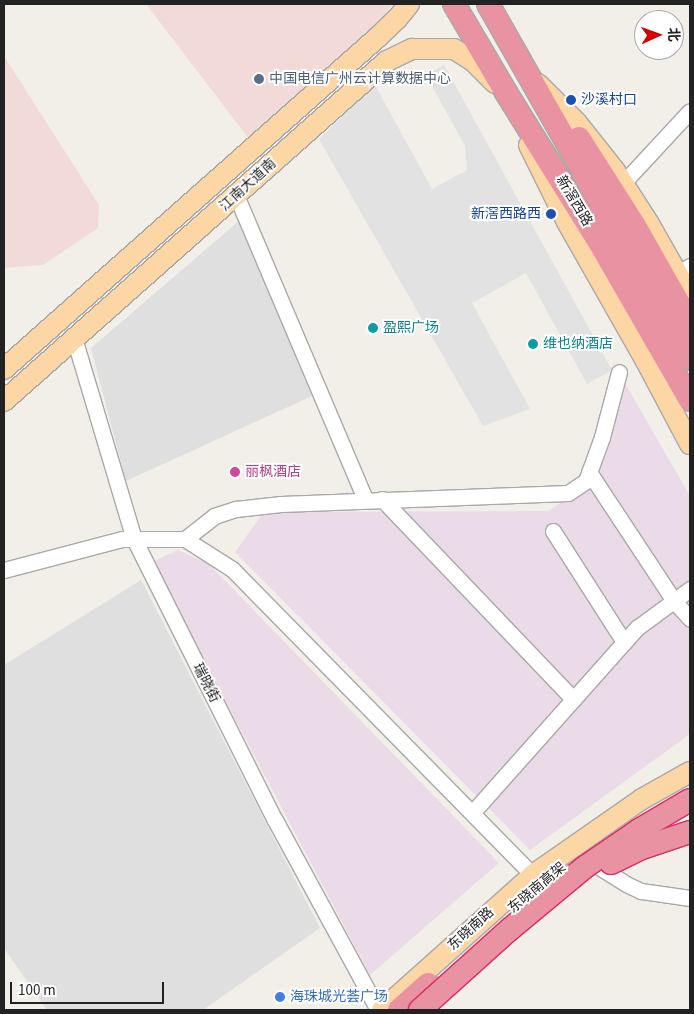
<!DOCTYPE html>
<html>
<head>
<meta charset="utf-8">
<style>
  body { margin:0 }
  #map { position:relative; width:694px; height:1014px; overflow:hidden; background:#f2efe9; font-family:"Source Sans 3","Noto Sans SC",sans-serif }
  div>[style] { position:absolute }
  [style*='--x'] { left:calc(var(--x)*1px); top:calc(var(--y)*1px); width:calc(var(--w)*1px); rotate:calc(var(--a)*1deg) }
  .residential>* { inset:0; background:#e0dfdf }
  .commercial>* { inset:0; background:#f2dad9 }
  .industrial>* { inset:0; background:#ebdbe8 }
  .parking>* { inset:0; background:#e2e2e2 }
  .roads { filter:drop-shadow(1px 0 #a9a9a9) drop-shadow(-1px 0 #a9a9a9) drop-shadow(0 1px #a9a9a9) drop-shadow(0 -1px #a9a9a9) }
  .minor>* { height:15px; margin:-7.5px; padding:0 7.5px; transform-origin:7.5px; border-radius:7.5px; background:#fff }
  .major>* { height:20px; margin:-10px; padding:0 10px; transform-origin:10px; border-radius:10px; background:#fcd6a4 }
  .highway>* { height:22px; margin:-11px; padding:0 11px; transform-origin:11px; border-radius:11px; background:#e892a2 }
  .bridges { filter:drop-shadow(1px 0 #dc2a67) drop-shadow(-1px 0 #dc2a67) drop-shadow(0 1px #dc2a67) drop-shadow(0 -1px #dc2a67) }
  .highway-bridge>* { height:22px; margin:-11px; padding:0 11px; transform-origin:11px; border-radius:11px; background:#e892a2 }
  .dots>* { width:14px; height:14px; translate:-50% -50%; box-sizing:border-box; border:2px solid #fff; border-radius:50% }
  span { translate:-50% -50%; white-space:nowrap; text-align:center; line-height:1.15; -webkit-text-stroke:4px #fff; paint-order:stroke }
  .service-label { font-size:14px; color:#4e5e75 }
  .left { translate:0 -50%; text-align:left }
  .transit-label { font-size:14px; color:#164399 }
  .right { translate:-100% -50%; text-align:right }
  .street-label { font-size:14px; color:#222 }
  .culture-label { font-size:14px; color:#0d838f }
  .hotel-label { font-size:14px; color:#b23c85 }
  .shop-label { font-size:14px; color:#366cbe }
  .frame { position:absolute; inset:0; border:5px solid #222; pointer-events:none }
  .north { position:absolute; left:634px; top:10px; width:50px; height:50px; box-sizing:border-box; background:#fff; border:1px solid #a7a7a7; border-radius:50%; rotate:88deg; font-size:14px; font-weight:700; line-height:20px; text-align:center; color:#222 }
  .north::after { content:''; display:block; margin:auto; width:18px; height:22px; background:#d40000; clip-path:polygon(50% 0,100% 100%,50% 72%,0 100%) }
  .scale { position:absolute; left:10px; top:982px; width:154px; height:22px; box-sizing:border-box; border:2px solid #222; border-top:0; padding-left:6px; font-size:15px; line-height:18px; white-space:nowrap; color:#222; -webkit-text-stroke:4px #fff; paint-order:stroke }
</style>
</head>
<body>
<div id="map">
  <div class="residential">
    <div style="clip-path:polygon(239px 221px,312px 396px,126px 481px,91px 348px)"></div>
    <div style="clip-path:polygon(141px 580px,320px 928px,203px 1010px,47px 1010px,4px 948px,4px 665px)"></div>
  </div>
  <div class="commercial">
    <div style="clip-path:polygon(146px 4px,392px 4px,382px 19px,249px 139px)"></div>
    <div style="clip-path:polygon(4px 56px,99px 205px,98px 228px,43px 265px,4px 268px)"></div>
  </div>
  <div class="industrial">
    <div style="clip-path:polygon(625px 383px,690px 496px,690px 734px,530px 850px,235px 552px,264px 512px,548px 511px,593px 482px)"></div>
    <div style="clip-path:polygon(178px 550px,209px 564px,499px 863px,370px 975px,152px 562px)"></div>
  </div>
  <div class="parking">
    <div style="clip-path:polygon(444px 65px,612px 370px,587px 384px,526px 273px,472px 303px,530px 409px,483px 426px,319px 139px,375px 85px,432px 189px,467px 170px,465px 146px,426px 75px)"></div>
  </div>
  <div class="roads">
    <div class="minor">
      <div style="--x:623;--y:183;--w:98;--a:-47.1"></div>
      <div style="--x:236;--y:195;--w:330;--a:67"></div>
      <div style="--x:678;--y:273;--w:14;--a:-30"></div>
      <div style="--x:74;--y:338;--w:210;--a:73.4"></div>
      <div style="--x:134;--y:539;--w:314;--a:63.4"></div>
      <div style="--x:275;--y:820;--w:216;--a:61.5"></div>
      <div style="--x:589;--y:472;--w:154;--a:56.6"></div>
      <div style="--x:674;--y:601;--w:24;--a:48"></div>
      <div style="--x:382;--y:499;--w:277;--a:46.3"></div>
      <div style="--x:553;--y:531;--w:132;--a:57.4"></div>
      <div style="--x:185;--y:539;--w:37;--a:-38"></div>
      <div style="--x:214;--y:516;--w:23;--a:-18"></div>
      <div style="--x:236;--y:509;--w:45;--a:-6.3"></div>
      <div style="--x:281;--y:504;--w:287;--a:-2.2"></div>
      <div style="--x:568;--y:493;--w:22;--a:-34"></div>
      <div style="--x:586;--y:481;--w:47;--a:-70"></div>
      <div style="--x:602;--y:437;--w:67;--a:-75.3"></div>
      <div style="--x:4;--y:570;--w:122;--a:-14.7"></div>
      <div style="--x:122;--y:539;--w:63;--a:0"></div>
      <div style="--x:185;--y:539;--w:56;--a:32.6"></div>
      <div style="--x:232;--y:569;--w:429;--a:45.5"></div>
      <div style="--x:472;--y:813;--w:249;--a:-48.3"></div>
      <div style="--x:638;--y:627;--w:64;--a:-36.2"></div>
      <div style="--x:599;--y:867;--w:32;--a:32"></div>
      <div style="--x:626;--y:884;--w:17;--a:25"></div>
      <div style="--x:641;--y:891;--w:49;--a:8.1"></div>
    </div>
    <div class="major">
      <div style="--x:538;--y:84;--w:55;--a:45"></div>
      <div style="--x:577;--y:123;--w:61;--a:51.6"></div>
      <div style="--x:615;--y:171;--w:63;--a:57.3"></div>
      <div style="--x:649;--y:224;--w:83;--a:60.3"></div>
      <div style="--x:529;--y:145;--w:86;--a:63.7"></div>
      <div style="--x:567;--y:222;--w:160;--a:60.4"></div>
      <div style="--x:646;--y:361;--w:94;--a:62.1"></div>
      <div style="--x:4;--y:369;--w:499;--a:-41.6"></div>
      <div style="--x:377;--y:38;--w:28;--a:-44"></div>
      <div style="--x:397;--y:19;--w:19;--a:-51"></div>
      <div style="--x:4;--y:401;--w:512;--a:-41.6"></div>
      <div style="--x:387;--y:61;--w:28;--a:-26"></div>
      <div style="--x:412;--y:49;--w:42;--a:0"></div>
      <div style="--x:454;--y:49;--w:22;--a:32"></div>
      <div style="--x:473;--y:61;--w:31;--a:45"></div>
      <div style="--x:382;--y:1010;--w:203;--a:-41.8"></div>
      <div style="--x:533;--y:875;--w:133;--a:-34.9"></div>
      <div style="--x:642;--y:799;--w:55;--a:-29.4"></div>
    </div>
    <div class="highway">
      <div style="--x:454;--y:4;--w:104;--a:59.5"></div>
      <div style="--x:507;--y:94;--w:182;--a:58.2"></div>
      <div style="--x:603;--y:249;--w:174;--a:60.1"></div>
      <div style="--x:488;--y:4;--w:408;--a:60.4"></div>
      <div style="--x:579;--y:138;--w:104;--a:57.5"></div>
      <div style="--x:635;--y:226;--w:112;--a:60.4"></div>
      <div style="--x:399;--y:1010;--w:39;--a:-42"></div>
    </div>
  </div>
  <div class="bridges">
    <div class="highway-bridge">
      <div style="--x:611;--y:863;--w:34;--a:-26"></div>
      <div style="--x:642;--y:848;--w:51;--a:-18.4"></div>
      <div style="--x:420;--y:1010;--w:120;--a:-42"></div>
      <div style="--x:509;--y:930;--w:99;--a:-39.7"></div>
      <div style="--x:585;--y:867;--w:65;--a:-34.4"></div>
      <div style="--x:639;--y:830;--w:59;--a:-30.5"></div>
    </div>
  </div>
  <div class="dots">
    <div style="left:259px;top:79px;background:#5c6f8a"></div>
    <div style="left:571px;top:100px;background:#1a4fb4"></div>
    <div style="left:551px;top:214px;background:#1a4fb4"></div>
    <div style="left:373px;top:328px;background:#0f9aa8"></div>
    <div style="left:533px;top:344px;background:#0f9aa8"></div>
    <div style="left:235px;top:472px;background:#d1479c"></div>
    <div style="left:280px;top:997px;background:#3f7fe0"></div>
  </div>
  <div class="service-label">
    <span class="left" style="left:269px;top:79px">中国电信广州云计算数据中心</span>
  </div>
  <div class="transit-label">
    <span class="left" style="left:581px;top:100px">沙溪村口</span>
    <span class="right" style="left:541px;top:214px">新滘西路西</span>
  </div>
  <div class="street-label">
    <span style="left:248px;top:185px;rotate:-42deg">江南大道南</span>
    <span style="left:574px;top:201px;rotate:59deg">新滘西路</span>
    <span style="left:206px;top:683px;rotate:63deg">瑞晓街</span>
    <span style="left:537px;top:888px;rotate:-40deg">东晓南高架</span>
    <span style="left:471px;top:929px;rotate:-42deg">东晓南路</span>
  </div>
  <div class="culture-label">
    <span class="left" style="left:383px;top:328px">盈熙广场</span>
    <span class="left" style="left:543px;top:344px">维也纳酒店</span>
  </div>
  <div class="hotel-label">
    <span class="left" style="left:245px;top:472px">丽枫酒店</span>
  </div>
  <div class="shop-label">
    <span class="left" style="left:290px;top:997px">海珠城光荟广场</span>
  </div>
  <div class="frame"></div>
  <div class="north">北</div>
  <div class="scale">100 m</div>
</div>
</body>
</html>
